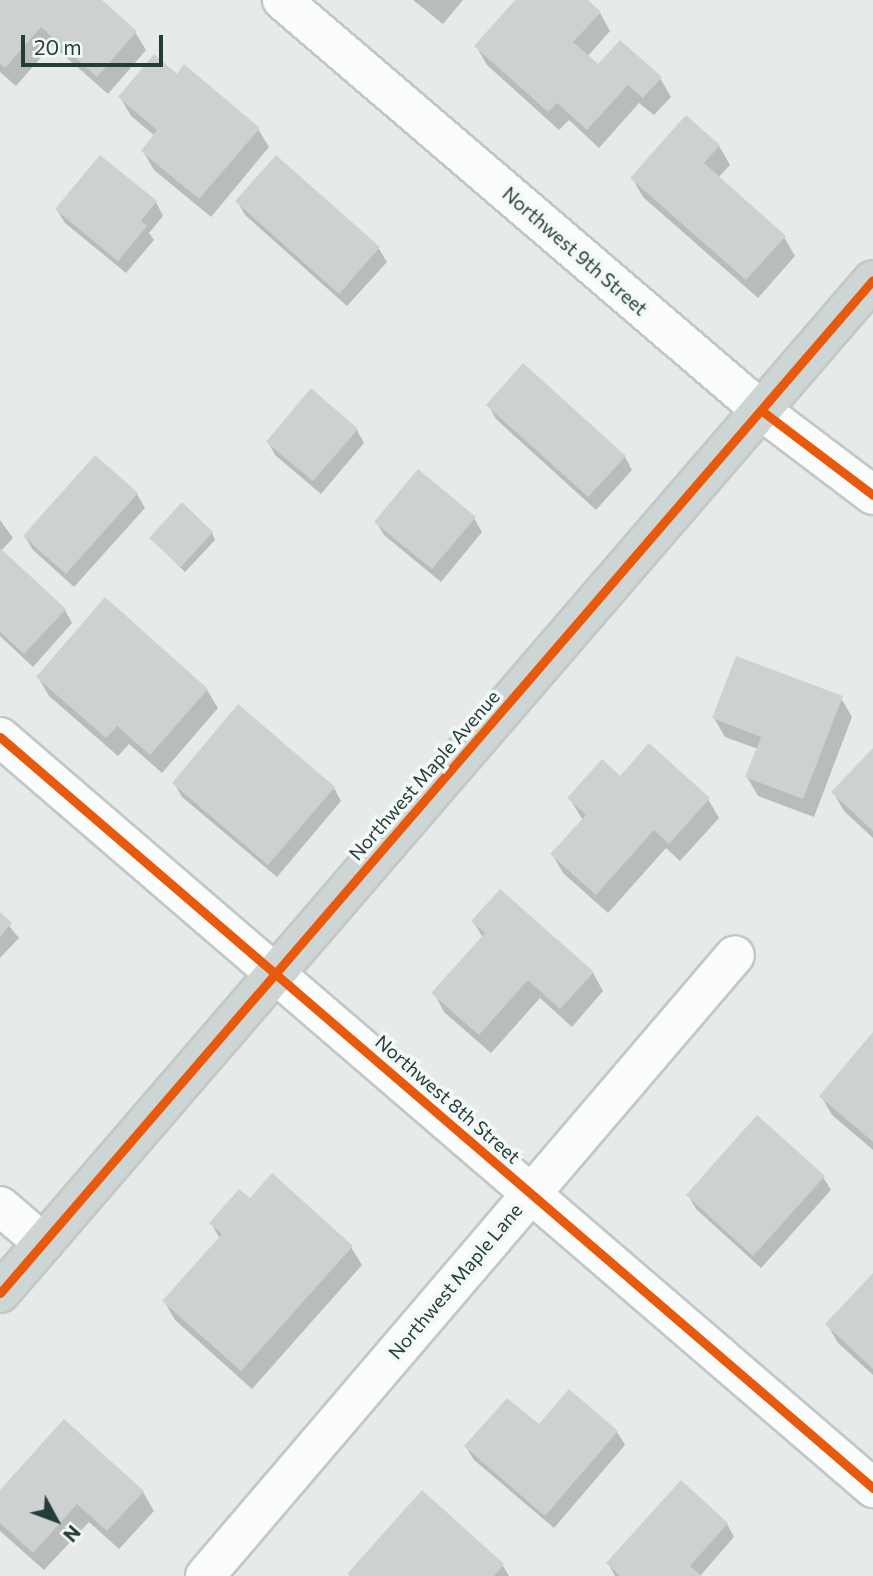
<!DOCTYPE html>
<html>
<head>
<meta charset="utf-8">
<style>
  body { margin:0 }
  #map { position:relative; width:873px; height:1576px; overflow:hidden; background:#e6ebe9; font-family:Commissioner,sans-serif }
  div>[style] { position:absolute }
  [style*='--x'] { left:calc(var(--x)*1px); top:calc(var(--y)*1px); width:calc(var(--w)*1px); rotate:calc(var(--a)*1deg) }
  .shadow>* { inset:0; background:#0003 }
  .building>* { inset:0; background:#cdd2d0 }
  .roads { filter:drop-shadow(2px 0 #c3c8c6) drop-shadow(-2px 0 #c3c8c6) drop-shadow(0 2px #c3c8c6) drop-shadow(0 -2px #c3c8c6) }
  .minor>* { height:38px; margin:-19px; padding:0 19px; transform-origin:19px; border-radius:19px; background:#fbfcfc }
  .major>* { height:38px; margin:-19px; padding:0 19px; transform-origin:19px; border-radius:19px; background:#ced6d5 }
  .cycleway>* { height:9px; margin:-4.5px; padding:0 4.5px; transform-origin:4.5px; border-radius:4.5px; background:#e8590c }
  span { translate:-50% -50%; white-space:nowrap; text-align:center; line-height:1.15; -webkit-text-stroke:7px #f4f9f7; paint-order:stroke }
  .street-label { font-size:19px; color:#233e3a }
  .north { position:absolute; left:21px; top:1485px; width:70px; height:70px; -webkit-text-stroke:5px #f4f9f7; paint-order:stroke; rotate:131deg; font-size:19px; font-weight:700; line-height:28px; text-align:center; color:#233e3a }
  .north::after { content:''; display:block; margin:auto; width:24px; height:32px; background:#233e3a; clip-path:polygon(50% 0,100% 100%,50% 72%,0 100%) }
  .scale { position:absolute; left:21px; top:35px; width:142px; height:32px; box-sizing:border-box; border:4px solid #233e3a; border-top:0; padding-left:9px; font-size:21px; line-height:24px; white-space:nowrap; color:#233e3a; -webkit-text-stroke:5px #f4f9f7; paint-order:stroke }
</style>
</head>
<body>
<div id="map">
  <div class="shadow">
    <div style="clip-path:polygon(0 0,100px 0,135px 32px,146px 50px,108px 94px,52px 45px,16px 86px,0 72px)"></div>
    <div style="clip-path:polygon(413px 0,463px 0,443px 24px)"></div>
    <div style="clip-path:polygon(518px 0,585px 0,600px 13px,610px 31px,587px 57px,598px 67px,660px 78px,671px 97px,654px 115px,639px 103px,599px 148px,569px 120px,559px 130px,487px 65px,476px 46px)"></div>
    <div style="clip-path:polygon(177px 76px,258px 129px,269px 147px,211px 217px,154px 170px,143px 151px,155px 136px,131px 116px,120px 97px)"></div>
    <div style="clip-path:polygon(719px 146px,730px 165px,718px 178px,784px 237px,795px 256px,758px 298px,643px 197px,632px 178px)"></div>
    <div style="clip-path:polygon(277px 157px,379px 249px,387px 262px,347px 306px,245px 215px,237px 201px)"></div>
    <div style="clip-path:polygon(156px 202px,163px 216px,149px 233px,154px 240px,126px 273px,65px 223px,57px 210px)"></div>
    <div style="clip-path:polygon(488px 405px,625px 457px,632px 470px,596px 510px,496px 419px)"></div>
    <div style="clip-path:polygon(357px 430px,364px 443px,321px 494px,275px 455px,268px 442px)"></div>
    <div style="clip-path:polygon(96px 458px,137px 494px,145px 508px,74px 587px,33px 550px,25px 537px)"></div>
    <div style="clip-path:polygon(474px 518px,482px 532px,441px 582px,384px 535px,376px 522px)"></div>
    <div style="clip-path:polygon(0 520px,13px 538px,1px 551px,65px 610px,72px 623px,33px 667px,0 636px)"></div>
    <div style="clip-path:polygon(212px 533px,215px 540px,185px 572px,151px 538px)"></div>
    <div style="clip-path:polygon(38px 677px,207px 690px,218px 708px,162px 773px,129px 744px,118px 756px,49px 696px)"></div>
    <div style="clip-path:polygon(841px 698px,852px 717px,814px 817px,758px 796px,747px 777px,758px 749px,725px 737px,714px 718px)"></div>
    <div style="clip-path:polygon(873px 750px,873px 838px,844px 811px,833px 792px)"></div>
    <div style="clip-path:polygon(174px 783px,334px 788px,341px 801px,277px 877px,182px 797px)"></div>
    <div style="clip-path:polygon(569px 798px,708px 799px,719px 818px,680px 861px,666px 848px,608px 913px,563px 873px,552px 854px,583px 820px)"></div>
    <div style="clip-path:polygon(0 915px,19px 938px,0 958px)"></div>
    <div style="clip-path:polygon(473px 921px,593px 973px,603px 991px,572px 1027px,540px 998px,491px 1053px,444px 1012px,434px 993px,483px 938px)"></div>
    <div style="clip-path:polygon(873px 1035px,873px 1150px,832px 1115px,821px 1096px)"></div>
    <div style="clip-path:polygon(823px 1177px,831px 1190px,761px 1268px,696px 1209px,688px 1195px)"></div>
    <div style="clip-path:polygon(250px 1200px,351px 1247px,362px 1265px,252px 1389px,175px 1320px,164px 1301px,220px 1239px,211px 1223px)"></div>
    <div style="clip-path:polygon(873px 1276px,873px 1375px,838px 1343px,827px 1324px)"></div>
    <div style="clip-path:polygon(65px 1421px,143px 1492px,154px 1511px,119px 1549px,89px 1522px,44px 1570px,0 1531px,0 1493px)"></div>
    <div style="clip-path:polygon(539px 1427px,617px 1432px,625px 1445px,554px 1528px,474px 1460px,466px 1447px)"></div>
    <div style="clip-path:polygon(422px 1493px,503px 1566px,509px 1576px,351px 1576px)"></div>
    <div style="clip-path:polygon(727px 1524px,734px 1537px,700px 1576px,615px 1576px,608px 1563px)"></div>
  </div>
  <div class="building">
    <div style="clip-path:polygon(0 0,102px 0,137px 31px,97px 77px,41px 27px,5px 68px,0 64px)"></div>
    <div style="clip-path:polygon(515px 0,588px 0,601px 12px,573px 42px,598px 64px,620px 40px,662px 77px,643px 98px,628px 85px,587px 130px,557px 103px,548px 112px,474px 46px)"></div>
    <div style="clip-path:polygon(154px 54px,177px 74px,184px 64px,260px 128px,199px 199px,141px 151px,157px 130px,118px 97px)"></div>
    <div style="clip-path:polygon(686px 115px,720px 145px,704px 163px,786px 236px,746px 280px,630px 178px)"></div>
    <div style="clip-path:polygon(100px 155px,157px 201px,141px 221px,147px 226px,118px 261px,55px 209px)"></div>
    <div style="clip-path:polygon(276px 155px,380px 247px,339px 294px,235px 201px)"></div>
    <div style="clip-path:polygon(523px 363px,626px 456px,588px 497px,486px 405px)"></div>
    <div style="clip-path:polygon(311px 388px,358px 429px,313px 481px,266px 442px)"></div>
    <div style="clip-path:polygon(95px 455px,138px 493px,66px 574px,23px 536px)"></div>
    <div style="clip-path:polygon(418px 469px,476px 517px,432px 569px,374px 522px)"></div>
    <div style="clip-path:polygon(182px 502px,213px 532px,181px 567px,149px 538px)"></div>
    <div style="clip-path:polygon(0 548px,66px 609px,24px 654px,0 632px)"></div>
    <div style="clip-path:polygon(105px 597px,208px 689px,150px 755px,117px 726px,106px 738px,36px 677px)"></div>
    <div style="clip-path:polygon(736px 656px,843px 696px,803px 799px,745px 777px,761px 737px,712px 718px)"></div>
    <div style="clip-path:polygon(238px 704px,335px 787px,268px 865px,172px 783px)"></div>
    <div style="clip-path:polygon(649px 743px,710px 798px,669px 844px,654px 830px,596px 895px,550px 854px,586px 815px,567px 798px,602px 759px,620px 776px)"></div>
    <div style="clip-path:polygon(873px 748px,873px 831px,831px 792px)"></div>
    <div style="clip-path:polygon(500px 889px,594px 972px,560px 1009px,528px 980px,479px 1035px,431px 993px,485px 933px,471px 921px)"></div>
    <div style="clip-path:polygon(0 912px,12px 923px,0 937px)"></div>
    <div style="clip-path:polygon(873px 1032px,873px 1142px,819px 1096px)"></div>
    <div style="clip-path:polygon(757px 1115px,825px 1176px,753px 1256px,686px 1195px)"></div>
    <div style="clip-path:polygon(272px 1173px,353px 1246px,241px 1371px,162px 1301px,222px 1234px,209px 1223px,239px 1189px,250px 1198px)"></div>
    <div style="clip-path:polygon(873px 1273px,873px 1369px,825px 1324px)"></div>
    <div style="clip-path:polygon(569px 1389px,618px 1431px,545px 1516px,464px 1446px,507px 1398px,539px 1424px)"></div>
    <div style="clip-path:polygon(64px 1419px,144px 1491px,107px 1531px,77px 1504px,33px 1553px,0 1523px,0 1490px)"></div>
    <div style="clip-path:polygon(681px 1480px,728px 1523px,690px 1566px,702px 1576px,620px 1576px,606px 1563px)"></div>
    <div style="clip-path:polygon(422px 1490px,504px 1564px,494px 1576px,350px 1576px,347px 1574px)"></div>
  </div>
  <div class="roads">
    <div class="minor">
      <div style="--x:282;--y:0;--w:632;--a:40.57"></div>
      <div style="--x:762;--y:411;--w:139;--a:37.1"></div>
      <div style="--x:0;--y:737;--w:1152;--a:40.7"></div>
      <div style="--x:0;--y:1206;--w:57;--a:40.7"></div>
      <div style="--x:205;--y:1576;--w:816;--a:-49.52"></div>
    </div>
    <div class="major">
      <div style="--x:0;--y:1293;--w:1337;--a:-49.25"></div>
    </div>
  </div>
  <div class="cycleway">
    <div style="--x:762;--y:411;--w:139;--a:37.1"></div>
    <div style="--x:0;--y:737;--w:1152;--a:40.7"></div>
    <div style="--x:0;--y:1293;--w:1337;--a:-49.25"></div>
  </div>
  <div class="street-label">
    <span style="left:575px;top:251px;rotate:41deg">Northwest 9th Street</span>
    <span style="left:424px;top:775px;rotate:-49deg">Northwest Maple Avenue</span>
    <span style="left:448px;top:1099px;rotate:41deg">Northwest 8th Street</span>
    <span style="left:455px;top:1281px;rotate:-50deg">Northwest Maple Lane</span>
  </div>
  <div class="north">N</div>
  <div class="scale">20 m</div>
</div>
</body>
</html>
